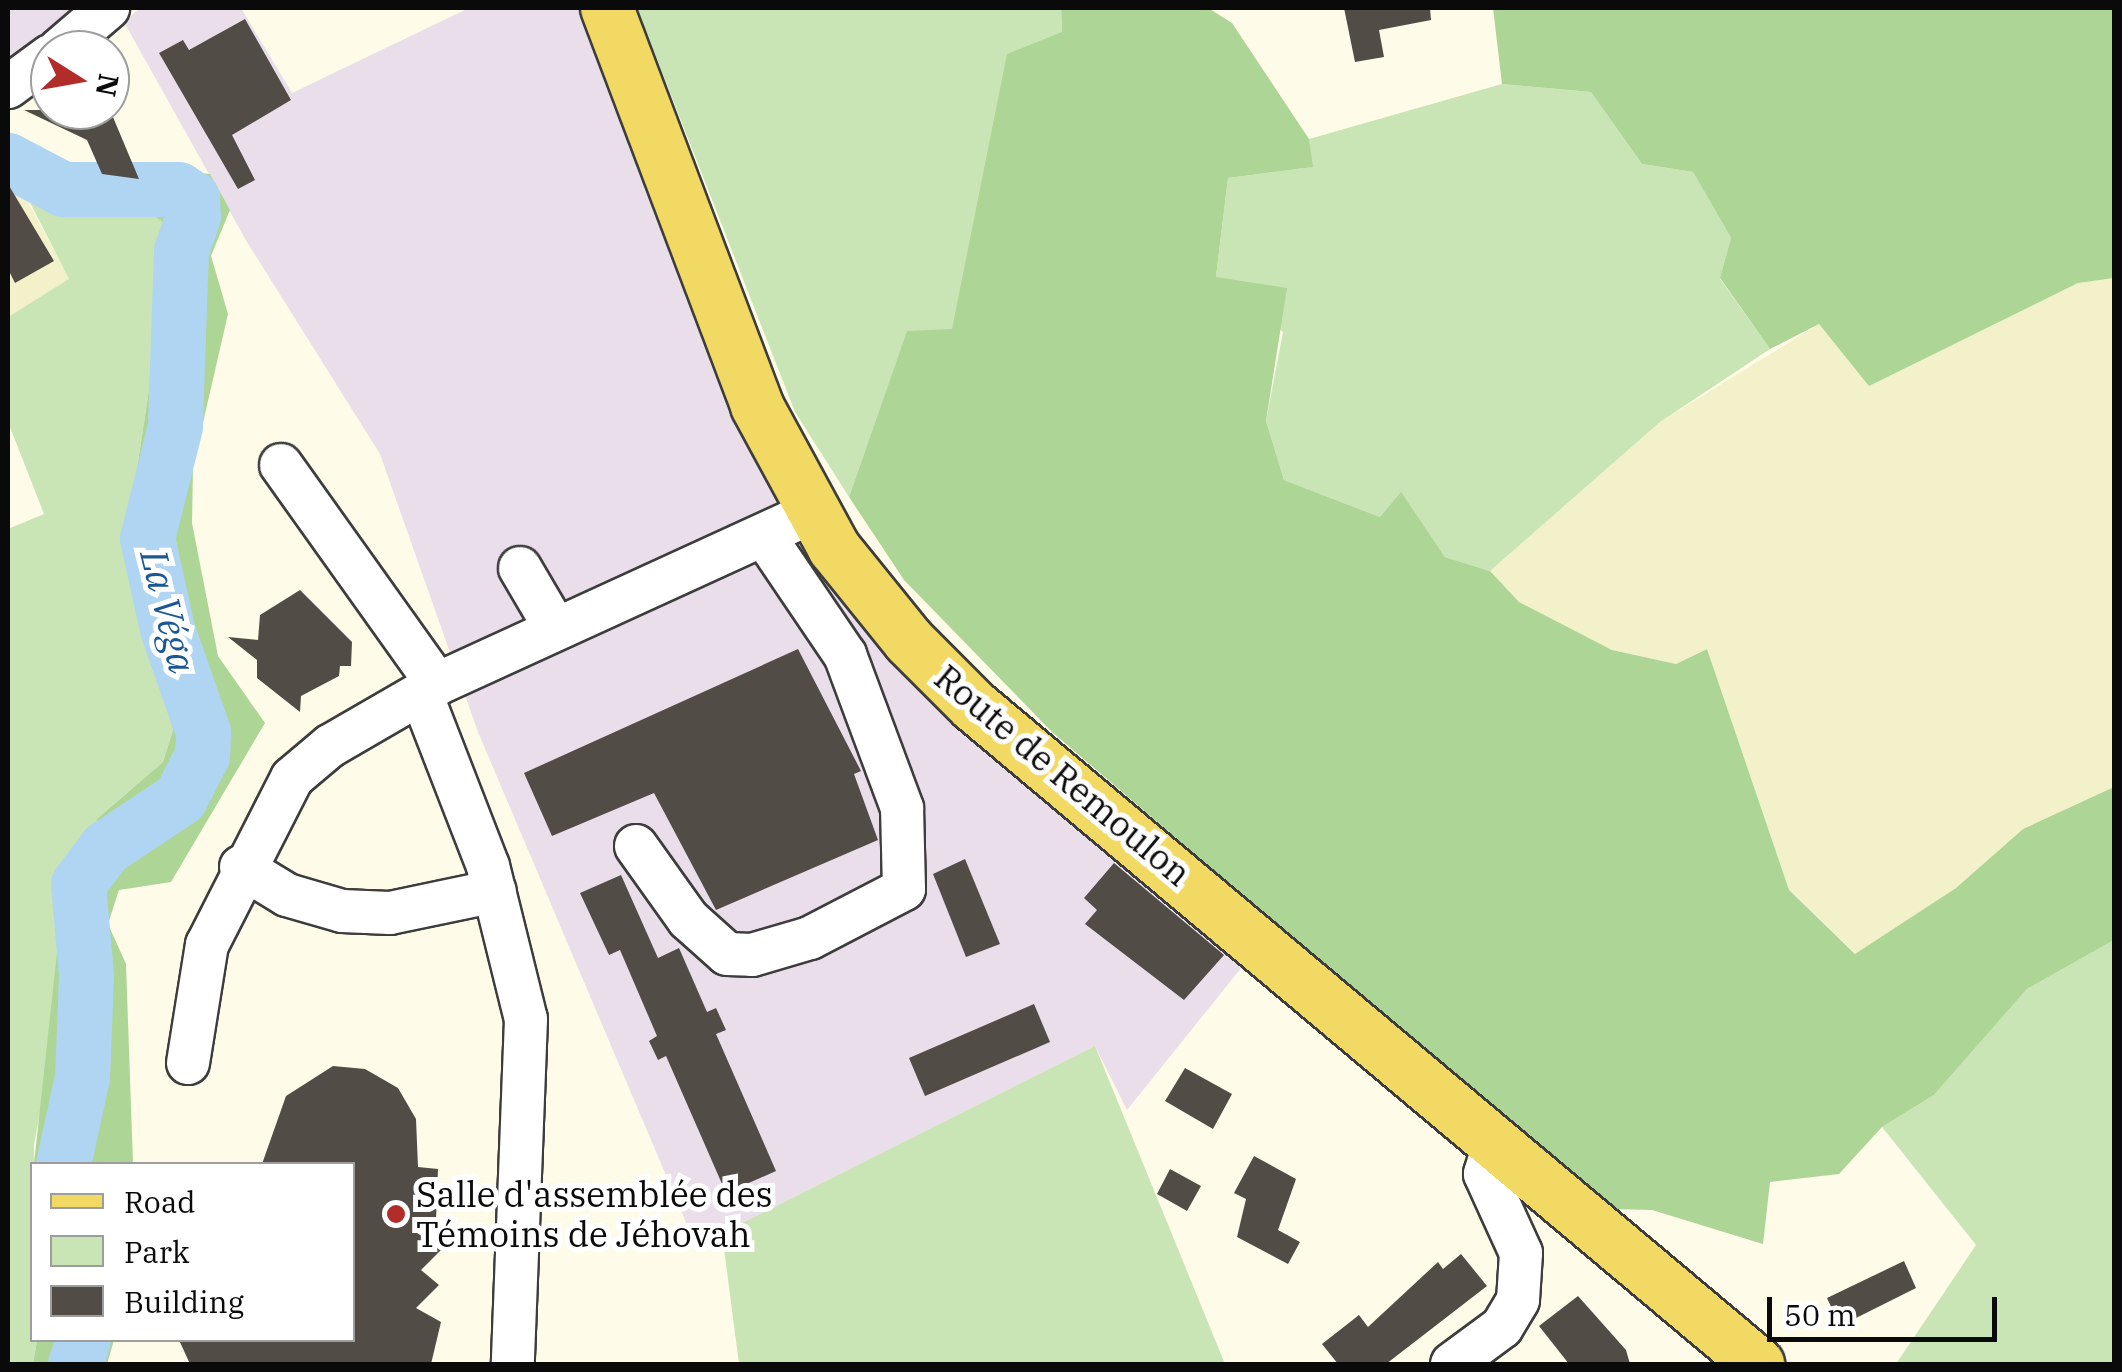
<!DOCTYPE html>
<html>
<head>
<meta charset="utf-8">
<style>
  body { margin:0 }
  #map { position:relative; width:2122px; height:1372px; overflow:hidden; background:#fefbe8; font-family:"IBM Plex Serif",serif }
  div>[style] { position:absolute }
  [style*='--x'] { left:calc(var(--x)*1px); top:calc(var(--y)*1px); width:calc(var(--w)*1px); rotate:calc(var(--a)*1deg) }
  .industrial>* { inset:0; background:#e9dee9 }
  .farmland>* { inset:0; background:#f2f1ca }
  .green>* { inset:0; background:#cae5b5 }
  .forest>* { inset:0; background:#add595 }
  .river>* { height:55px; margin:-27.5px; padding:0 27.5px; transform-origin:27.5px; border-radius:27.5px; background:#b0d5f2 }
  .building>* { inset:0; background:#524c47 }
  .roads { filter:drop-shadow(2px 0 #3d3d3d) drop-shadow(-2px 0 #3d3d3d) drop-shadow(0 2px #3d3d3d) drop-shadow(0 -2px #3d3d3d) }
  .minor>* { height:42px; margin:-21px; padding:0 21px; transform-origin:21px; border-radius:21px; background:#fff }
  .major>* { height:52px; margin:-26px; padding:0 26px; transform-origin:26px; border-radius:26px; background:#f2d964 }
  .dots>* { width:28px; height:28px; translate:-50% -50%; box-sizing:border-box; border:5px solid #fff; border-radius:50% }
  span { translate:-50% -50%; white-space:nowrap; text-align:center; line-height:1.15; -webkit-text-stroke:10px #fff; paint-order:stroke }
  .street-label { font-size:35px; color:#0a0a0a }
  .poi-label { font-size:35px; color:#0a0a0a }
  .left { translate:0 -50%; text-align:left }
  .water-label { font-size:38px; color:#1b5794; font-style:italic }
  .frame { position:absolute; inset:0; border:10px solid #0a0a0a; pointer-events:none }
  .legend { position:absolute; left:30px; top:1162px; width:325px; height:180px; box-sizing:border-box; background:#fff; border:2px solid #9d9d9d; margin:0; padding:12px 18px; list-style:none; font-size:30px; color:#0a0a0a }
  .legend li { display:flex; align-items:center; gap:20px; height:50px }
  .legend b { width:50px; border:2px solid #9d9d9d }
  .north { position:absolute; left:30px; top:30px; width:100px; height:100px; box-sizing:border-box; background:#fff; border:2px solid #9d9d9d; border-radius:50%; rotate:101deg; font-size:28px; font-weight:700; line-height:40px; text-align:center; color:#0a0a0a }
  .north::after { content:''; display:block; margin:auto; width:35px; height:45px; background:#b22d2a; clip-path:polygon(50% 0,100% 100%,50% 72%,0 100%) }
  .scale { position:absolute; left:1767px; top:1297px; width:230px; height:45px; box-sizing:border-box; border:5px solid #0a0a0a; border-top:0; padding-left:12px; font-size:30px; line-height:35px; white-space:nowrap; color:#0a0a0a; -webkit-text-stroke:8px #fff; paint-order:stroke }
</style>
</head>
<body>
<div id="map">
  <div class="industrial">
    <div style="clip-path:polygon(8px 8px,84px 8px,8px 70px)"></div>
    <div style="clip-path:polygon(140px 8px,241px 8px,292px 93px,469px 8px,587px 8px,758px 464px,800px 543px,904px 672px,1250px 957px,1127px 1110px,1095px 1046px,696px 1246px,478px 732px,380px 454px,247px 242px,124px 22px)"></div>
  </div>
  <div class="farmland">
    <div style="clip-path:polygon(8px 165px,70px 280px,8px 317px)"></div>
    <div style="clip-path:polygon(2114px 278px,2114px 787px,2023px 829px,1956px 888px,1856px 954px,1789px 890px,1707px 649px,1676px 664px,1612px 650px,1519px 602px,1490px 571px,1660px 422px,1819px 324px,1870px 385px,2078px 283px)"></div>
  </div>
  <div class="green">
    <div style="clip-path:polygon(637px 8px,1061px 8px,1062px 32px,976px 232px,952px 330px,907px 332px,849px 497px,795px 412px)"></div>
    <div style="clip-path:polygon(1502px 84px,1591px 92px,1642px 164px,1693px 172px,1731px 238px,1720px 279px,1770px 349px,1660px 422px,1490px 571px,1445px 557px,1401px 493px,1380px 517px,1284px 480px,1266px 421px,1283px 332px,1216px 277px,1228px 178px,1312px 167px,1309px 139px)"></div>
    <div style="clip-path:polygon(21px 185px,57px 202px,144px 209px,164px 223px,165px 284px,128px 528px,173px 730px,163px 762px,98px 818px,34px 1144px,37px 1340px,33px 1364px,8px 1364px,8px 529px,44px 514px,8px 422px,8px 317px,69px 279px)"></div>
    <div style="clip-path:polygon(2114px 940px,2114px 1364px,1896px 1364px,1976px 1245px,1882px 1127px,1934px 1095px,2027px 989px)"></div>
    <div style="clip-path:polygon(1095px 1046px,1225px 1364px,739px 1364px,722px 1233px)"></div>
  </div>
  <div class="forest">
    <div style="clip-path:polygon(1061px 8px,1208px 8px,1232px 23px,1309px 139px,1313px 167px,1228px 178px,1216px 277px,1287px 288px,1266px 421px,1284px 480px,1380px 517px,1401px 492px,1445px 557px,1490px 571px,1519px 602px,1612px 650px,1676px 664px,1707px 649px,1789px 890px,1855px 954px,1956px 888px,2023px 829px,2114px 787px,2114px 940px,2027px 989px,1934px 1095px,1882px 1127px,1839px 1174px,1770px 1182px,1763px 1244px,1652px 1210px,1613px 1209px,1591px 1193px,1052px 732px,904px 580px,849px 497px,907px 331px,952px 329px,1007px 54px,1062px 32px)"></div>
    <div style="clip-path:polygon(1493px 8px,2114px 8px,2114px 278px,2078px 283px,1869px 386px,1819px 324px,1770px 349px,1720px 278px,1731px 238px,1693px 172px,1642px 164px,1591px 92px,1502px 84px)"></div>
    <div style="clip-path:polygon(155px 169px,210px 174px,230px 210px,211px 256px,228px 314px,193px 466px,192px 523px,218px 656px,265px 723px,171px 882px,119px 890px,108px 924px,126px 964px,133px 1164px,34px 1164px,65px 879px,98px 818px,163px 762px,173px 730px,128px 528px,165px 284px,164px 223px,144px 209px)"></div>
    <div style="clip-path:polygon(37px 1340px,114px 1340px,107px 1364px,33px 1364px)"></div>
  </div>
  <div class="river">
    <div style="--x:8;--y:160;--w:62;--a:27.8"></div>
    <div style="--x:63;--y:189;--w:115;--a:0"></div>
    <div style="--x:178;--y:189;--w:17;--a:33"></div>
    <div style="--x:192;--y:198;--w:18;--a:87"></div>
    <div style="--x:193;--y:216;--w:36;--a:109"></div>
    <div style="--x:181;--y:250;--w:176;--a:92"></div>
    <div style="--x:175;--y:426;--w:115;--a:104"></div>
    <div style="--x:147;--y:538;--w:93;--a:77.6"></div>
    <div style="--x:167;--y:629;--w:109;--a:70.7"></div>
    <div style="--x:203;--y:732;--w:23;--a:92"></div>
    <div style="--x:202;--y:755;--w:48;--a:117.1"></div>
    <div style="--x:180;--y:798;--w:90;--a:146.3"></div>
    <div style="--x:105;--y:848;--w:45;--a:126.9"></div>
    <div style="--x:78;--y:884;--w:91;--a:85"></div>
    <div style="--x:86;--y:975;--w:102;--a:92.2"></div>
    <div style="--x:82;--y:1077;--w:89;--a:102.3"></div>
    <div style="--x:75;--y:1364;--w:25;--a:-72"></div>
  </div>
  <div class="building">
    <div style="clip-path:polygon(1344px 8px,1430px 8px,1431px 20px,1379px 30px,1384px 57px,1355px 62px)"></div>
    <div style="clip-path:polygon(245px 19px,291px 100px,232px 135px,255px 180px,238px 189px,159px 53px,183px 40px,189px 50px)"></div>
    <div style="clip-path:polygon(24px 110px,110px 110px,139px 179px,102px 174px,87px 140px)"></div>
    <div style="clip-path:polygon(8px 184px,54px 261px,15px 283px,8px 269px)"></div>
    <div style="clip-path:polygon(300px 590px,352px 642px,351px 666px,340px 666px,339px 676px,301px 696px,300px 712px,257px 678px,257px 660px,228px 637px,258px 640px,260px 615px)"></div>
    <div style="clip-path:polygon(798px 649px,861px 771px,854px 774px,878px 840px,716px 910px,654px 793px,552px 836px,524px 773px)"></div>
    <div style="clip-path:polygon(965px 859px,1000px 944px,966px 957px,933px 874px)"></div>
    <div style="clip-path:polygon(1114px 863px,1224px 955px,1184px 1000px,1085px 924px,1097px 910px,1084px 898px)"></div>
    <div style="clip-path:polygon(621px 875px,658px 958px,679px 948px,707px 1012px,716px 1008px,726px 1030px,716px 1034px,776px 1171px,726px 1193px,666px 1056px,658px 1060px,649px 1041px,657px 1036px,620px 950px,609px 955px,580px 893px)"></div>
    <div style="clip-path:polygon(1034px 1004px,1050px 1042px,925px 1096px,909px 1058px)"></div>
    <div style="clip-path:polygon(333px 1066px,365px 1069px,398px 1088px,416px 1119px,418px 1167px,438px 1169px,436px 1220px,417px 1233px,442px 1249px,421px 1270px,439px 1285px,416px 1308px,441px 1322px,431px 1364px,190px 1364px,179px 1340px,352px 1340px,352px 1164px,262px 1164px,286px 1096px)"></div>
    <div style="clip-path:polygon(1185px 1068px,1232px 1094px,1213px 1129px,1165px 1101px)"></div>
    <div style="clip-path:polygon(1254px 1156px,1296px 1179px,1278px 1230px,1300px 1242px,1288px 1264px,1237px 1237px,1246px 1199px,1234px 1193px)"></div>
    <div style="clip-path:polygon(1170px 1169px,1201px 1186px,1187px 1211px,1157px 1194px)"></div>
    <div style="clip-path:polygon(1461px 1254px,1487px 1286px,1386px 1364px,1338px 1364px,1322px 1344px,1359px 1315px,1368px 1327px,1438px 1262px,1443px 1269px)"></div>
    <div style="clip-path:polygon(1904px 1261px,1916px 1288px,1840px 1326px,1827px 1298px)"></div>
    <div style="clip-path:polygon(1578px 1296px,1626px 1350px,1630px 1364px,1569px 1364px,1539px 1326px)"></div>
  </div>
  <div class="roads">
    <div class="minor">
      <div style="--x:59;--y:50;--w:65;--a:-40.6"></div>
      <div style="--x:8;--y:87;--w:52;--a:-36.4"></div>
      <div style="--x:281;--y:465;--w:269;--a:54.5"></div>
      <div style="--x:520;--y:568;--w:67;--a:59.6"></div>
      <div style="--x:422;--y:696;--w:182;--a:68.8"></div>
      <div style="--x:488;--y:866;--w:158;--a:76.1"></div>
      <div style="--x:526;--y:1019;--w:345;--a:92.2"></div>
      <div style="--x:636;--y:846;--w:90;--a:54.5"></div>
      <div style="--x:688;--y:919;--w:52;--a:41.9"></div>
      <div style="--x:727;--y:954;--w:25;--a:2"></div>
      <div style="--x:752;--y:955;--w:60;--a:-16.3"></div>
      <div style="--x:810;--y:938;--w:106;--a:-27.5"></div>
      <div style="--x:904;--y:889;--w:81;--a:-91.4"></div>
      <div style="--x:902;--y:808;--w:163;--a:-110.4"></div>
      <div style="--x:845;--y:655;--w:143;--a:-124.1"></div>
      <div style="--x:241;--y:867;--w:54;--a:31.3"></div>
      <div style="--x:287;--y:895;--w:57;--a:16.2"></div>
      <div style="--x:342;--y:911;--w:48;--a:2.4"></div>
      <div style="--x:390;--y:913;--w:107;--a:-11.8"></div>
      <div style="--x:188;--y:1063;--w:120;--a:-80.9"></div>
      <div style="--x:207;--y:945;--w:187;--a:-63"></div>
      <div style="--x:292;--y:778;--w:50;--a:-40.1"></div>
      <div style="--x:330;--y:746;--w:124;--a:-30.1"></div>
      <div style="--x:437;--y:684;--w:413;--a:-24.6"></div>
      <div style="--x:1452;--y:1364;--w:62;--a:-36.5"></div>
      <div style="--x:1502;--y:1327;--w:31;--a:-59"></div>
      <div style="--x:1518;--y:1300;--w:47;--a:-86.3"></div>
      <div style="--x:1521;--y:1253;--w:87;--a:-114.5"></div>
      <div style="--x:1485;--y:1174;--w:37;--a:-73"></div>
    </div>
    <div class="major">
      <div style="--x:607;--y:8;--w:425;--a:69.3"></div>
      <div style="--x:757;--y:406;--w:162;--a:61.5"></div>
      <div style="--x:834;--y:548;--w:119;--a:51.1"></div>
      <div style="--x:909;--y:641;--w:92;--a:45"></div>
      <div style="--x:974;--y:706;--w:1024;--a:40.01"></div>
    </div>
  </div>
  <div class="dots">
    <div style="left:396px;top:1214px;background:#b22d2a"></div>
  </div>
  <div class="street-label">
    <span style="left:1063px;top:775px;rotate:40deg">Route de Remoulon</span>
  </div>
  <div class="poi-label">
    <span class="left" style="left:416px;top:1214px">Salle d'assemblée des<br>Témoins de Jéhovah</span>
  </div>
  <div class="water-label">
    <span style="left:169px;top:611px;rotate:76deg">La Véga</span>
  </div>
  <div class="frame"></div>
  <ul class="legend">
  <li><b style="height:12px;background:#f2d964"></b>Road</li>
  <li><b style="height:28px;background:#cae5b5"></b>Park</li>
  <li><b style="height:28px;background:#524c47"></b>Building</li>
  </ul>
  <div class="north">N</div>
  <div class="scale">50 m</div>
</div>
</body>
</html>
